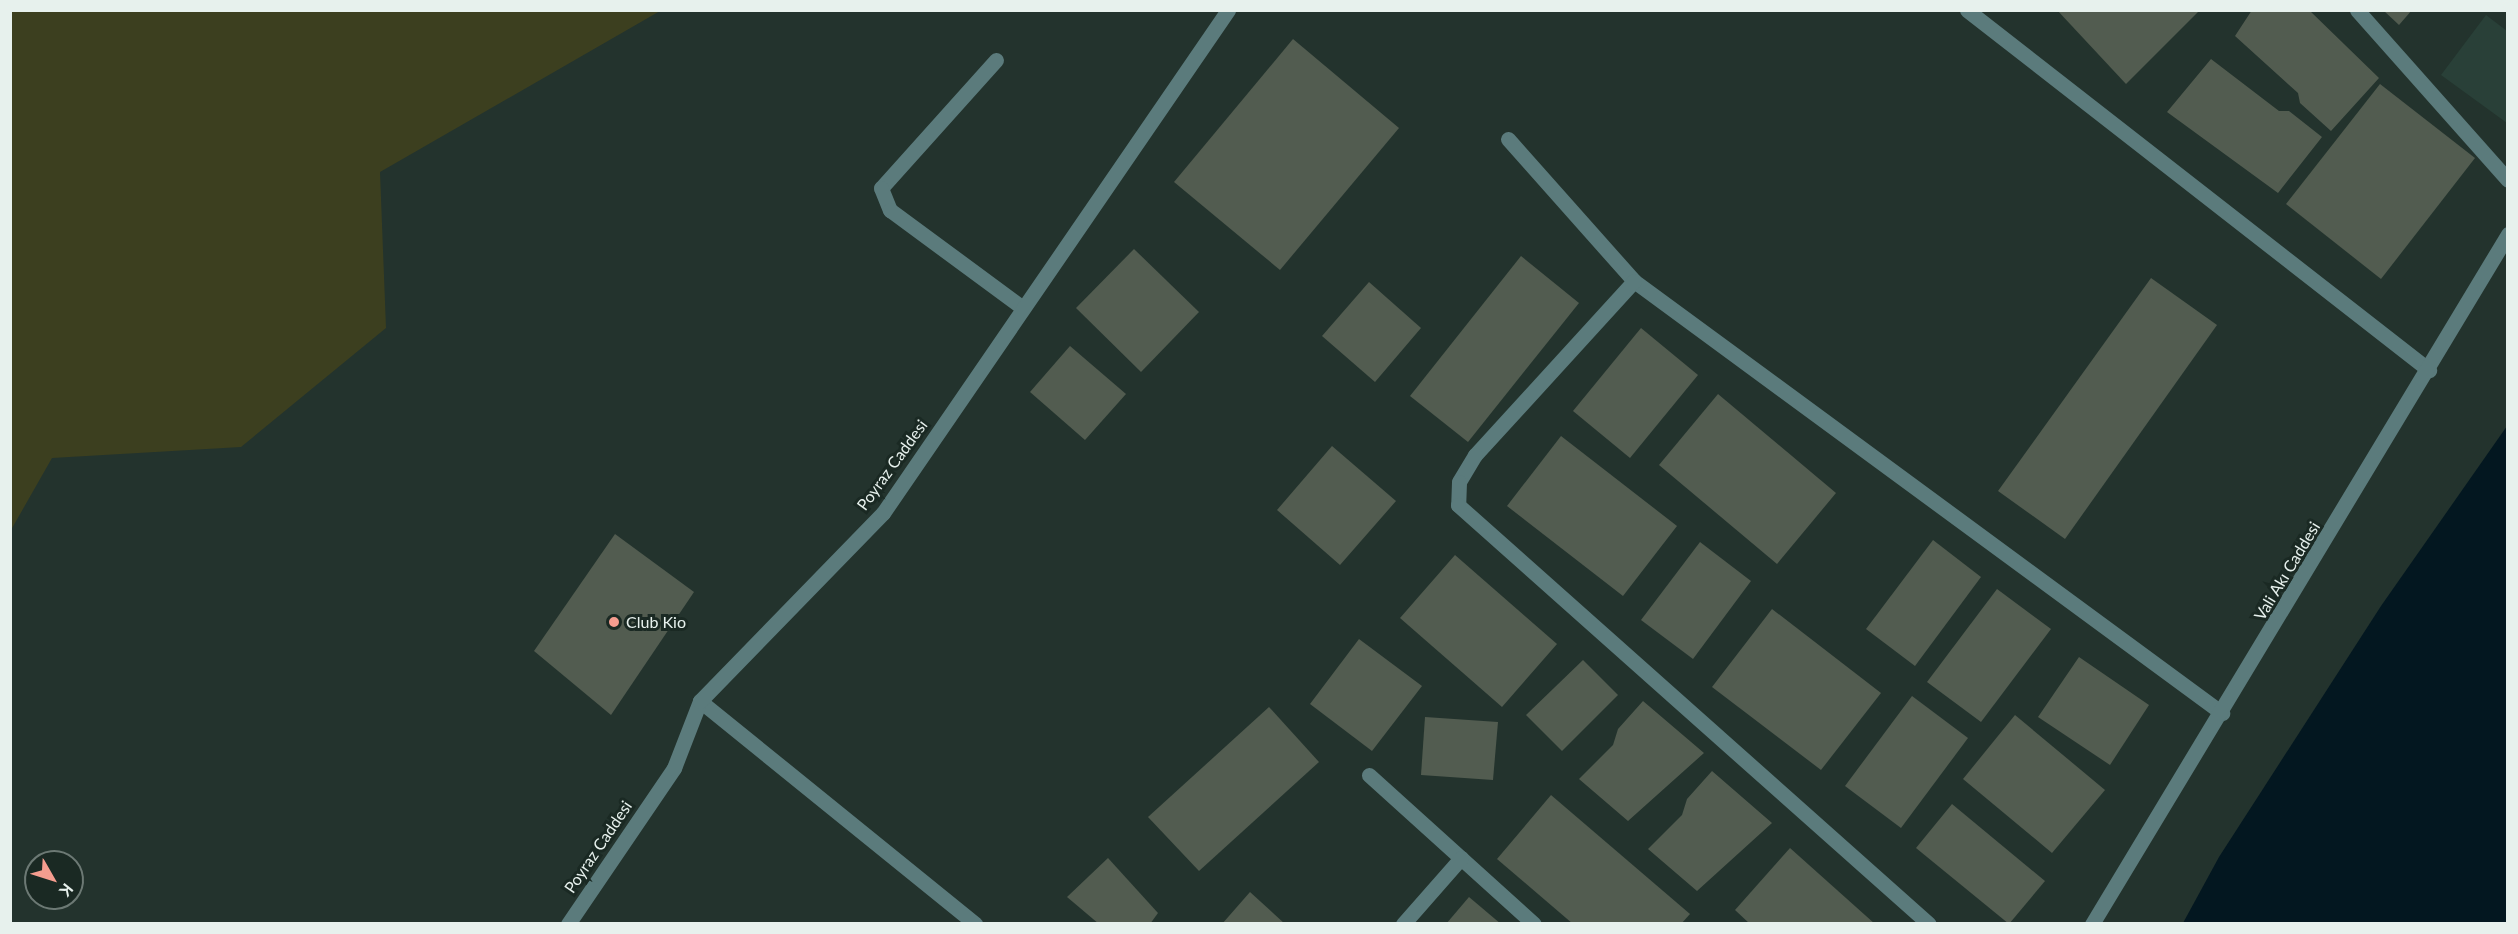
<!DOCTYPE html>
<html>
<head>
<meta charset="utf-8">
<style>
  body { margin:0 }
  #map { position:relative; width:2518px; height:934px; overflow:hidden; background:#23332d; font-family:Lato,sans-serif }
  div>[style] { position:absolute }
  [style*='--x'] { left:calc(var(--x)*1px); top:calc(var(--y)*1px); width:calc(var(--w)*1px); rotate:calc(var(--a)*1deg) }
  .built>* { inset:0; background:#294038 }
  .green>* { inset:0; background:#3c3f1f }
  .water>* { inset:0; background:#031720 }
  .building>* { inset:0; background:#525c50 }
  .minor>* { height:15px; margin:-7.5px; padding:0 7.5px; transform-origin:7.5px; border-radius:7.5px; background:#5b7b7c }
  .dots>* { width:16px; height:16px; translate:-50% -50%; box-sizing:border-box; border:3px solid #1a2923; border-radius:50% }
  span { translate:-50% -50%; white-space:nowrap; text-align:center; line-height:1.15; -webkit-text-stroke:6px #1a2923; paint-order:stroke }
  .street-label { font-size:16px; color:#e7f1ed }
  .poi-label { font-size:16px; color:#e7f1ed }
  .left { translate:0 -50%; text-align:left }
  .frame { position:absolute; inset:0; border:12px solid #e7f1ed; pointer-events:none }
  .north { position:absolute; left:24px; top:850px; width:60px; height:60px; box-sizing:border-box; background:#1a2923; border:2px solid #6c7974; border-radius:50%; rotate:129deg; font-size:16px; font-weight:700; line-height:24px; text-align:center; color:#e7f1ed }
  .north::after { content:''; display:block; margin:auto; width:21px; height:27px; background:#f59d8f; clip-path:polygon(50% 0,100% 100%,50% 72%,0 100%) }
</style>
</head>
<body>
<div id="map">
  <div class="built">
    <div style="clip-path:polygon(2486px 15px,2507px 31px,2507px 123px,2441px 75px)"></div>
  </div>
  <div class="green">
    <div style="clip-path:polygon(11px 10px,660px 10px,660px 11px,380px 172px,386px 328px,241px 447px,52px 458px,11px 530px)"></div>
  </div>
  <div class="water">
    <div style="clip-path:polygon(2507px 426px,2507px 923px,2183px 923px,2219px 857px,2381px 606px)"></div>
  </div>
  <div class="building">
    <div style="clip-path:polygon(2057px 10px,2200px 10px,2126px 84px)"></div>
    <div style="clip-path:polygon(2252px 10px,2309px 10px,2379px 78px,2331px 131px,2300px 103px,2298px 93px,2235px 36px)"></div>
    <div style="clip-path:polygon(2383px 10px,2412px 10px,2399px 25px)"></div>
    <div style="clip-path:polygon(1293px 39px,1399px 128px,1280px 270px,1174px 182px)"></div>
    <div style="clip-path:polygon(2211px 59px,2279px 111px,2289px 111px,2322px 137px,2278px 193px,2167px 112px)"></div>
    <div style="clip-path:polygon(2380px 84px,2475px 158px,2381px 279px,2286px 204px)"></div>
    <div style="clip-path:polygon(1134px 249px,1199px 312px,1141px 372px,1076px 308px)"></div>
    <div style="clip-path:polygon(1521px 256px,1579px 303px,1468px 442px,1410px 396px)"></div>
    <div style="clip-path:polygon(2151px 278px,2217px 325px,2065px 539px,1998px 491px)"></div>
    <div style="clip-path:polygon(1369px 282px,1421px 328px,1375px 382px,1322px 336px)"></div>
    <div style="clip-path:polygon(1641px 328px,1698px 375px,1630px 458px,1573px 411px)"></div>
    <div style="clip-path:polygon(1070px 346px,1126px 394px,1085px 440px,1030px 392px)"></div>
    <div style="clip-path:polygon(1718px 394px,1836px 493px,1777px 564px,1659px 465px)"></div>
    <div style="clip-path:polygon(1561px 436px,1677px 526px,1623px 596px,1507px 506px)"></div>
    <div style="clip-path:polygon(1332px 446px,1396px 501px,1340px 565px,1277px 510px)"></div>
    <div style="clip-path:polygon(615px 534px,694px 592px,611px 715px,534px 651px)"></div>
    <div style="clip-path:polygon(1933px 540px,1981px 577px,1915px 666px,1866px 629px)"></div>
    <div style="clip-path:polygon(1700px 542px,1751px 581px,1693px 659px,1641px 620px)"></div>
    <div style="clip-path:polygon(1455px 555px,1557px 644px,1502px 707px,1400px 618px)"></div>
    <div style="clip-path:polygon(1997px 589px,2051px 629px,1981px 722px,1927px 682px)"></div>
    <div style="clip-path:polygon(1772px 609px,1881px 693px,1821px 770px,1712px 687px)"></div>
    <div style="clip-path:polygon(1359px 639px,1422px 686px,1372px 751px,1310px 704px)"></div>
    <div style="clip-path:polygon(2079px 657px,2149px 705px,2110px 765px,2038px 717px)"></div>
    <div style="clip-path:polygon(1583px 660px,1618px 695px,1562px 751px,1526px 715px)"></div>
    <div style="clip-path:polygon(1912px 696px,1968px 738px,1901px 828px,1845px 786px)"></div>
    <div style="clip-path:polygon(1643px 701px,1704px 753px,1628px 821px,1579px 779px,1613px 745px,1618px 729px)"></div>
    <div style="clip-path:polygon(1269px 707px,1319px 762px,1199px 871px,1148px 817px)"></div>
    <div style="clip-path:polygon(2015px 715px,2105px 790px,2052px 853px,1963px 779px)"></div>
    <div style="clip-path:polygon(1425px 717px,1498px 722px,1493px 780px,1421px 775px)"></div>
    <div style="clip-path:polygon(1712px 771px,1772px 823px,1697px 891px,1648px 849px,1682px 815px,1687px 799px)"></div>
    <div style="clip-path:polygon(1551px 795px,1690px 914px,1681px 924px,1573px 924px,1497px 859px)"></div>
    <div style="clip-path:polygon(1952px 804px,2045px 881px,2009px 924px,1916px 848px)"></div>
    <div style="clip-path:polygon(1790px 848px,1875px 924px,1750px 924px,1735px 910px)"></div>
    <div style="clip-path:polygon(1108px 858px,1158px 913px,1150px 924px,1099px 924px,1067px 897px)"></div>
    <div style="clip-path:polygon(1250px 892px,1285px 924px,1222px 924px)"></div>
    <div style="clip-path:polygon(1469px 897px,1501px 924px,1446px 924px)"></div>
  </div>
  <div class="minor">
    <div style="--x:1967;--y:10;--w:586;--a:37.93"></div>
    <div style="--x:2357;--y:10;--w:227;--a:48.4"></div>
    <div style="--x:996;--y:60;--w:172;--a:131.9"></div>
    <div style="--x:881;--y:188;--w:24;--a:68"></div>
    <div style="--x:890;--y:210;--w:165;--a:36.4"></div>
    <div style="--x:1508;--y:139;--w:190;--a:48.4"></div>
    <div style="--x:1634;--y:281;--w:730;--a:36.3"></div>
    <div style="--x:1634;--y:281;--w:236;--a:132.4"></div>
    <div style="--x:1475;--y:455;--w:31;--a:121"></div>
    <div style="--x:1459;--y:482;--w:23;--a:92"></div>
    <div style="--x:1458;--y:505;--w:630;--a:41.66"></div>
    <div style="--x:700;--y:701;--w:354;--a:39"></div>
    <div style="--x:1369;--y:775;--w:222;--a:42.1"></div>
    <div style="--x:568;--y:924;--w:189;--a:-55.8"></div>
    <div style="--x:674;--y:768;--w:72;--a:-68.8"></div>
    <div style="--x:700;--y:701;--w:262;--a:-45.8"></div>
    <div style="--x:883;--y:513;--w:610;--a:-55.55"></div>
    <div style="--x:1403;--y:924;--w:88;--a:-48.7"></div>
    <div style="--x:2092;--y:924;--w:806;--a:-58.91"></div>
  </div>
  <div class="dots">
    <div style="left:614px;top:622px;background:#f59d8f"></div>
  </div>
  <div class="street-label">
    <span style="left:892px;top:465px;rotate:-54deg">Poyraz Caddesi</span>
    <span style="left:2287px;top:571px;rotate:-59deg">Vali Akı Caddesi</span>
    <span style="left:598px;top:847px;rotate:-56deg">Poyraz Caddesi</span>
  </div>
  <div class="poi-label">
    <span class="left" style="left:626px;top:622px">Club Kio</span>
  </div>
  <div class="frame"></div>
  <div class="north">K</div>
</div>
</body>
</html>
